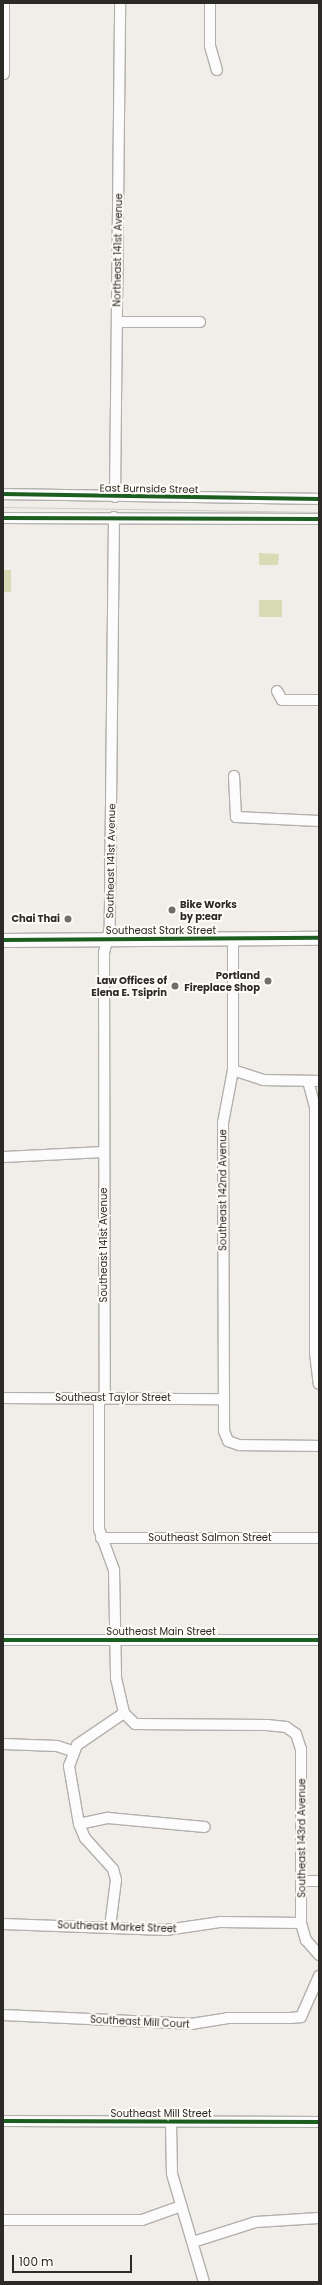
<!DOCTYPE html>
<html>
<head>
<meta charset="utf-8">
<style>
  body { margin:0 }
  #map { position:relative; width:322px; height:2285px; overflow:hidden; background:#f1ede8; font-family:Poppins,sans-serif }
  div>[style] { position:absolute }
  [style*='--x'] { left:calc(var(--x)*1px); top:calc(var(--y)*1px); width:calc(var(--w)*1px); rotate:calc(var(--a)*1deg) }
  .green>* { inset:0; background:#d9dbb5 }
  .roads { filter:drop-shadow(1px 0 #b2afac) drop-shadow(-1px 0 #b2afac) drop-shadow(0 1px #b2afac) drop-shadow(0 -1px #b2afac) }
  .minor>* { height:10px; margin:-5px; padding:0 5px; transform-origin:5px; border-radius:5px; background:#fdfcfc }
  .major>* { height:13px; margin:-6.5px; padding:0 6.5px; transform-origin:6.5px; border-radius:6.5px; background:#fdfcfc }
  .tram>* { height:1px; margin:-0.5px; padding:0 0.5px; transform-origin:0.5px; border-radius:0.5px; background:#cecdcb }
  .cycleway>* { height:4px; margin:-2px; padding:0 2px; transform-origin:2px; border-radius:2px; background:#1b5e20 }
  .dots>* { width:11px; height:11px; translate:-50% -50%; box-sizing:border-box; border:2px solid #fefbf7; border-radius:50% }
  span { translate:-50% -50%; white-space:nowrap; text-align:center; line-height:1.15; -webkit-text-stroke:4px #fefbf7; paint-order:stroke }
  .street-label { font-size:10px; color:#2c2a26 }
  .poi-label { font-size:10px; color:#2c2a26; font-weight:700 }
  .left { translate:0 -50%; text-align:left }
  .right { translate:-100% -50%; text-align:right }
  .frame { position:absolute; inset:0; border:4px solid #2c2a26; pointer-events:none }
  .scale { position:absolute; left:12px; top:2255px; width:120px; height:18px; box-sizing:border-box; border:2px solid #2c2a26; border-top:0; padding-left:5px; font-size:12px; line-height:14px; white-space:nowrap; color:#2c2a26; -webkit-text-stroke:3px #fefbf7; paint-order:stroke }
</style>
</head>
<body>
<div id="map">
  <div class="green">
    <div style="clip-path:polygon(259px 553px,279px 554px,278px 565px,259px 565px)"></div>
    <div style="clip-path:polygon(3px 570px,11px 570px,11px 592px,3px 592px)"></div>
    <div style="clip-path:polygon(259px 600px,282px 600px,282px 617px,259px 617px)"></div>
  </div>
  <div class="roads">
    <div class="minor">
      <div style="--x:210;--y:3;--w:43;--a:90"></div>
      <div style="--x:210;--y:46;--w:25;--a:74"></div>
      <div style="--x:4;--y:74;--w:71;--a:-90"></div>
      <div style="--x:117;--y:322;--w:83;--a:0"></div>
      <div style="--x:3;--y:494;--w:316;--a:0.9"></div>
      <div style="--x:115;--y:497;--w:494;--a:-89.4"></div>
      <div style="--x:114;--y:517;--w:410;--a:90.6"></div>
      <div style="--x:110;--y:927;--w:26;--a:103"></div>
      <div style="--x:104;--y:952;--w:440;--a:89.9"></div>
      <div style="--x:105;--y:1392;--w:13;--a:117"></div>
      <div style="--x:99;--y:1404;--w:125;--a:90"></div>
      <div style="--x:99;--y:1529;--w:44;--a:69.9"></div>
      <div style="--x:114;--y:1570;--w:108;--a:88.9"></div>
      <div style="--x:116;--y:1678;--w:36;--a:77"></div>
      <div style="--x:124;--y:1713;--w:16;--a:45"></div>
      <div style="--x:135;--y:1724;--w:132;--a:0.4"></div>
      <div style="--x:267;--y:1725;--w:19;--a:6"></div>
      <div style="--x:286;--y:1727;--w:12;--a:35"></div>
      <div style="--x:296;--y:1734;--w:16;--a:72"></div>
      <div style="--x:301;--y:1749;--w:174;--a:90"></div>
      <div style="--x:301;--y:1923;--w:18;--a:74"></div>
      <div style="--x:306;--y:1940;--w:20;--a:49"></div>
      <div style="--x:3;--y:518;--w:316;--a:0.2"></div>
      <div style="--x:277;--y:691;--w:10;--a:61"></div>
      <div style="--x:282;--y:700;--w:37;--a:0"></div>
      <div style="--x:234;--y:776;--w:41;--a:87.2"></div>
      <div style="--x:236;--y:817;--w:83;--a:2.8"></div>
      <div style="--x:233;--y:939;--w:131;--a:90"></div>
      <div style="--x:233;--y:1070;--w:54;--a:100.7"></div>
      <div style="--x:223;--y:1123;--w:308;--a:89.8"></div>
      <div style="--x:224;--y:1431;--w:11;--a:68"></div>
      <div style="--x:228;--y:1441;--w:12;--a:20"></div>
      <div style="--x:239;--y:1445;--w:80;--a:0.7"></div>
      <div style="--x:233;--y:1070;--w:32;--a:18"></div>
      <div style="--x:263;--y:1080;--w:56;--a:1"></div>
      <div style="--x:308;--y:1081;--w:28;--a:75"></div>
      <div style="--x:315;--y:1108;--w:245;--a:90"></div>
      <div style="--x:315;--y:1353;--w:31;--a:83"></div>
      <div style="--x:3;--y:1157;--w:101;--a:-2.8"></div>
      <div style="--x:3;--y:1398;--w:221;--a:0.3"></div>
      <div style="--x:101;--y:1538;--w:218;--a:0"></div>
      <div style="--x:3;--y:1640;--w:316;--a:0"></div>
      <div style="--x:3;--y:1744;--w:54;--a:2.1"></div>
      <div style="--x:57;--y:1746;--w:16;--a:18"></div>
      <div style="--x:79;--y:1824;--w:30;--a:-12"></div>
      <div style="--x:108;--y:1818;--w:97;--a:5.3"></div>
      <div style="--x:302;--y:1881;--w:17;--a:0"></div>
      <div style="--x:3;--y:1924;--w:163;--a:2.1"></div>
      <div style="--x:166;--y:1930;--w:56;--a:-8.3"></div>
      <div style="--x:221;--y:1922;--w:80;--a:0.7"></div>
      <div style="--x:110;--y:1927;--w:47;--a:-82.7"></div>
      <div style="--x:116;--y:1880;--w:11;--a:-105"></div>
      <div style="--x:113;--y:1869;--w:42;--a:-132.1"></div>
      <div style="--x:85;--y:1838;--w:15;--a:-113"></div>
      <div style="--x:79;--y:1824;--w:59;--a:-99.8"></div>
      <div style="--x:69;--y:1766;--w:22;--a:-69"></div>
      <div style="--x:77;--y:1745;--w:57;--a:-34.2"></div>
      <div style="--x:3;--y:2015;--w:188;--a:2.7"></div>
      <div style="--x:191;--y:2024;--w:36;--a:-9"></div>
      <div style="--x:227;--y:2018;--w:63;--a:0"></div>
      <div style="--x:290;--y:2018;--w:11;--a:-5"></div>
      <div style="--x:301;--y:2017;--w:45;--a:-66.3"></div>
      <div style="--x:3;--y:2121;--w:316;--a:0.2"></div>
      <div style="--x:171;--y:2122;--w:52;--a:88.9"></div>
      <div style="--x:172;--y:2174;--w:113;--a:73.5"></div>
      <div style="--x:3;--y:2220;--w:139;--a:0"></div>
      <div style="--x:142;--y:2220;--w:41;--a:-19.7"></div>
      <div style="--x:193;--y:2242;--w:66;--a:-17.6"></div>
      <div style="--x:256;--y:2222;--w:63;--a:-3.6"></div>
    </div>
    <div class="major">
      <div style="--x:3;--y:940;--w:316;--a:-0.4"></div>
    </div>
  </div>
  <div class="tram">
    <div style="--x:3;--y:507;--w:316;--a:0.9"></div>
  </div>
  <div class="cycleway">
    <div style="--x:3;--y:494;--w:316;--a:0.9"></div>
    <div style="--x:3;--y:518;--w:316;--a:0.2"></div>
    <div style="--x:3;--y:940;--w:316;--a:-0.4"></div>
    <div style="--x:3;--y:1640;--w:316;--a:0"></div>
    <div style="--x:3;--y:2121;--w:316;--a:0.2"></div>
  </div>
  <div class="dots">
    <div style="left:172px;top:910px;background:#716e6a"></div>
    <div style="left:68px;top:919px;background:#716e6a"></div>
    <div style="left:268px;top:981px;background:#716e6a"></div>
    <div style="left:175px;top:986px;background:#716e6a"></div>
  </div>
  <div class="street-label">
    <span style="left:118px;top:250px;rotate:-89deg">Northeast 141st Avenue</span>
    <span style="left:149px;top:489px;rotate:1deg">East Burnside Street</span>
    <span style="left:111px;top:861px;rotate:-89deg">Southeast 141st Avenue</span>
    <span style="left:161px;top:931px">Southeast Stark Street</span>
    <span style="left:223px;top:1190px;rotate:-90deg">Southeast 142nd Avenue</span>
    <span style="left:104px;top:1245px;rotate:-90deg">Southeast 141st Avenue</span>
    <span style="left:113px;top:1398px">Southeast Taylor Street</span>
    <span style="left:210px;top:1538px">Southeast Salmon Street</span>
    <span style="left:161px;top:1632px">Southeast Main Street</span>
    <span style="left:302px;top:1838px;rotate:-90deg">Southeast 143rd Avenue</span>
    <span style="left:117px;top:1927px;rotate:2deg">Southeast Market Street</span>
    <span style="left:140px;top:2022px;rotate:3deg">Southeast Mill Court</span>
    <span style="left:161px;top:2114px">Southeast Mill Street</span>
  </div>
  <div class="poi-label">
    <span class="left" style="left:180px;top:910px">Bike Works<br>by p:ear</span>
    <span class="right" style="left:60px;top:919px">Chai Thai</span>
    <span class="right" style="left:260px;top:981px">Portland<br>Fireplace Shop</span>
    <span class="right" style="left:167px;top:986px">Law Offices of<br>Elena E. Tsiprin</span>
  </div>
  <div class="frame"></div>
  <div class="scale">100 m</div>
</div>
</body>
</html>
